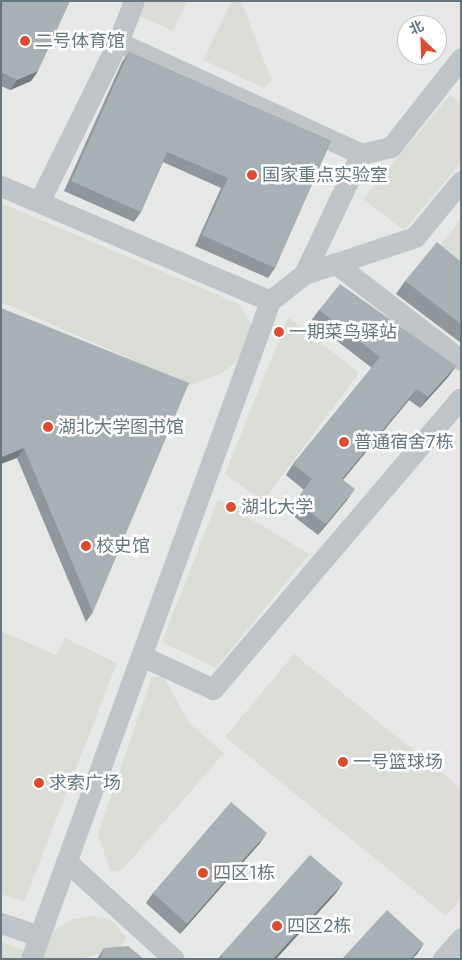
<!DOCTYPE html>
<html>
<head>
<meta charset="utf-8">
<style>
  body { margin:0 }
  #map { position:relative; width:462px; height:960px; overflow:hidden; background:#f8f8f6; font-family:Jost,"Noto Sans SC",sans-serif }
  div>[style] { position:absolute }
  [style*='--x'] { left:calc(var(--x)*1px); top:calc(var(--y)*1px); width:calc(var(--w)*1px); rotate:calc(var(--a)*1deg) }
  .built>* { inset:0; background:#e6e8e7 }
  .green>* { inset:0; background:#d9ddd5 }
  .minor>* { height:21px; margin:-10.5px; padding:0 10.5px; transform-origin:10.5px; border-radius:10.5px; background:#bfc4c8 }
  .wall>* { inset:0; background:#8f979c }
  .shaded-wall>* { inset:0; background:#747b7f }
  .building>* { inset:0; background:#a6b0b5 }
  .dots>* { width:14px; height:14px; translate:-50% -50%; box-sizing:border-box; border:2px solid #fff; border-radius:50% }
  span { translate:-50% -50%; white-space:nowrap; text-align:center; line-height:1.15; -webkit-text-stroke:5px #fff; paint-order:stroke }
  .poi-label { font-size:18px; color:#647680 }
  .left { translate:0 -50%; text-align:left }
  .frame { position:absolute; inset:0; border:2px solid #647680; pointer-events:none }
  .north { position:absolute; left:397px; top:15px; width:50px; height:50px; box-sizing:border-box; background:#fff; border:1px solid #c1c8cc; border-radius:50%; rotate:336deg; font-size:14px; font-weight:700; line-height:20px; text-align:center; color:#647680 }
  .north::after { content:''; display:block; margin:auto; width:18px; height:22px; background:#de4c30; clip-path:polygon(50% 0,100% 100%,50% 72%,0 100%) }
</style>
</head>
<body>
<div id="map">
  <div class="built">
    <div style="clip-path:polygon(evenodd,1px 1px,461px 1px,461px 959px,1px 959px,1px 1px,407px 25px,437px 25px,437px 55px,407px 55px,407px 25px)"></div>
  </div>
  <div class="green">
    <div style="clip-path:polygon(147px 1px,187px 1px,173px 31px,140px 16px)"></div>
    <div style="clip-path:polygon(232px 1px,241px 1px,272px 81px,264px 88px,203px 60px)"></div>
    <div style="clip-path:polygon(450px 95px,461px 104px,461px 163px,404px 230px,363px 199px)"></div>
    <div style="clip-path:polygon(1px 203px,239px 304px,252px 326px,238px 361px,222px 373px,190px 385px,1px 302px)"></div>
    <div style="clip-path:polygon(461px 218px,461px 266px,439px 247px)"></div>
    <div style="clip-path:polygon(288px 317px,359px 373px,263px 501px,225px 474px)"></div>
    <div style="clip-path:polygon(218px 499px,309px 554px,216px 668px,162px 642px)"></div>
    <div style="clip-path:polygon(1px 631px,56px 655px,65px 638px,117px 663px,24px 902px,1px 894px)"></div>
    <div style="clip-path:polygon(294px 654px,461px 788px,461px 899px,446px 916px,225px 737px)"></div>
    <div style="clip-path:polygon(152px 677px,164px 677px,189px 723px,224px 753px,124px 868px,115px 872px,110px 870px,98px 834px)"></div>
    <div style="clip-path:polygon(90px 916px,111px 920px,127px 938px,118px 950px,78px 959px,41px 959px,51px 933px,72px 919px)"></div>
    <div style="clip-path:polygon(1px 942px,24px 950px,20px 959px,1px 959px)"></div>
  </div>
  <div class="minor">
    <div style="--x:118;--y:42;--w:268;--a:24.7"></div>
    <div style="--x:361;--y:154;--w:31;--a:-13"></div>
    <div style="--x:391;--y:147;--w:113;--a:-51.8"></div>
    <div style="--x:1;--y:186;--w:293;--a:23.1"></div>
    <div style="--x:270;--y:301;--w:700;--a:109.96"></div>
    <div style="--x:39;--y:202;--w:178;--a:-63.7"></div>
    <div style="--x:118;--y:42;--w:44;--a:-68.7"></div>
    <div style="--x:335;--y:263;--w:159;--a:37.6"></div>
    <div style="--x:304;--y:274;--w:117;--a:-18.4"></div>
    <div style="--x:415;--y:237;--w:72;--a:-50.6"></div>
    <div style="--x:270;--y:301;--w:43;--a:-38.5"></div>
    <div style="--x:304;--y:274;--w:133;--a:-64.6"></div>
    <div style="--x:142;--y:656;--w:78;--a:24.9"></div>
    <div style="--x:213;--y:689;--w:382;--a:-49.6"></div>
    <div style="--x:67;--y:862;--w:144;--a:42.2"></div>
    <div style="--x:1;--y:923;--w:40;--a:18.9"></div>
    <div style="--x:443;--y:959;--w:28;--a:-49"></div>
  </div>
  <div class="wall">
    <div style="clip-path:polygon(1px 1px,38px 71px,31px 81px,10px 90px,1px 86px)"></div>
    <div style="clip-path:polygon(129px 52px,331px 141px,275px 268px,268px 278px,195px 246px,221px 188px,163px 162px,141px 212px,134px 222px,64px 191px,122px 62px)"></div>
    <div style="clip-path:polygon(461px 262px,461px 343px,396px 294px,405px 281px)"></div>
    <div style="clip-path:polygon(1px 308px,93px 612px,86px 622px,17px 458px)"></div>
    <div style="clip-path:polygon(319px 310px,456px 366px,448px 377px,420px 408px,409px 400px,343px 480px,347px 500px,318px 535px,288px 512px,304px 490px,286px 475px,293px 464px,372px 368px,311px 321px)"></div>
    <div style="clip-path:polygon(260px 843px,180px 934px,146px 903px,153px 893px)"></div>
    <div style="clip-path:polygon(336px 893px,276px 959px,218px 959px,221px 955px)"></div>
    <div style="clip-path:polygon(104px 948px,144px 959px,97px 959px)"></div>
  </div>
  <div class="shaded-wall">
    <div style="clip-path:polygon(38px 71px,31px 81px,10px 90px,17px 80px)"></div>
    <div style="clip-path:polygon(456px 366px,448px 377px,420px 408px,428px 397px)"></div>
    <div style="clip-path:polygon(417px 389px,409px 400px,334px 490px,342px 479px)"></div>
    <div style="clip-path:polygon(24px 448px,17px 458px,1px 464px,1px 457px)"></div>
    <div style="clip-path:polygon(355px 489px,347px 500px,318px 535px,326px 524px)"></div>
    <div style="clip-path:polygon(267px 833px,260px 843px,180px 934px,187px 924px)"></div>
    <div style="clip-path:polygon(343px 883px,336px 893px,276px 959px,273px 959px)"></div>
    <div style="clip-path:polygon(424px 944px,417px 954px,412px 959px,410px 959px)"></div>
  </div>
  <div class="building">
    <div style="clip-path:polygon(1px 1px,70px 1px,38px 71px,17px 80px,1px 72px)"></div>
    <div style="clip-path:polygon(129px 52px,331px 141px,275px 268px,202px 235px,228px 178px,167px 152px,141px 212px,71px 181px)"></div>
    <div style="clip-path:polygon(437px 242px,461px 262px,461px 324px,405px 281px)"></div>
    <div style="clip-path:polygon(340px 284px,456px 366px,428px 397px,417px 389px,342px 479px,355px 489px,326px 524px,295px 501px,312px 479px,293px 464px,380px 357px,319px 310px)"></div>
    <div style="clip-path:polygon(1px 308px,189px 383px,93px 612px,24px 448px,1px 457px)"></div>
    <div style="clip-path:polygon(231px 802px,267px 833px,187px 924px,153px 893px)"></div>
    <div style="clip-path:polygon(310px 855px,343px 883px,273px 959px,224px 959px,221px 955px)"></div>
    <div style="clip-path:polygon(387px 910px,424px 944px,410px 959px,342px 959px)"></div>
    <div style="clip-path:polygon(128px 946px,144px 959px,100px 959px,104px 948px)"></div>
  </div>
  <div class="dots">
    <div style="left:25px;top:41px;background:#de4c30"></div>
    <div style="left:252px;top:175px;background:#de4c30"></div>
    <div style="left:279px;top:332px;background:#de4c30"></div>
    <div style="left:48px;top:427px;background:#de4c30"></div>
    <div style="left:344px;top:442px;background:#de4c30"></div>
    <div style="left:231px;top:507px;background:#de4c30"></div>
    <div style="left:86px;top:546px;background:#de4c30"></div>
    <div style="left:343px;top:762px;background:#de4c30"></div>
    <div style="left:39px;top:783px;background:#de4c30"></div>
    <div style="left:203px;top:873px;background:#de4c30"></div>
    <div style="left:277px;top:926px;background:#de4c30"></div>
  </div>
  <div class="poi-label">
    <span class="left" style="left:35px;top:41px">二号体育馆</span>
    <span class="left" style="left:262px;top:175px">国家重点实验室</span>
    <span class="left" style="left:289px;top:332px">一期菜鸟驿站</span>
    <span class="left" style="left:58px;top:427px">湖北大学图书馆</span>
    <span class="left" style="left:354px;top:442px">普通宿舍7栋</span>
    <span class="left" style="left:241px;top:507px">湖北大学</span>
    <span class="left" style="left:96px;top:546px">校史馆</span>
    <span class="left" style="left:353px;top:762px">一号篮球场</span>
    <span class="left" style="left:49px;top:783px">求索广场</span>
    <span class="left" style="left:213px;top:873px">四区1栋</span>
    <span class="left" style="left:287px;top:926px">四区2栋</span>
  </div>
  <div class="frame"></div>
  <div class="north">北</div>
</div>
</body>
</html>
